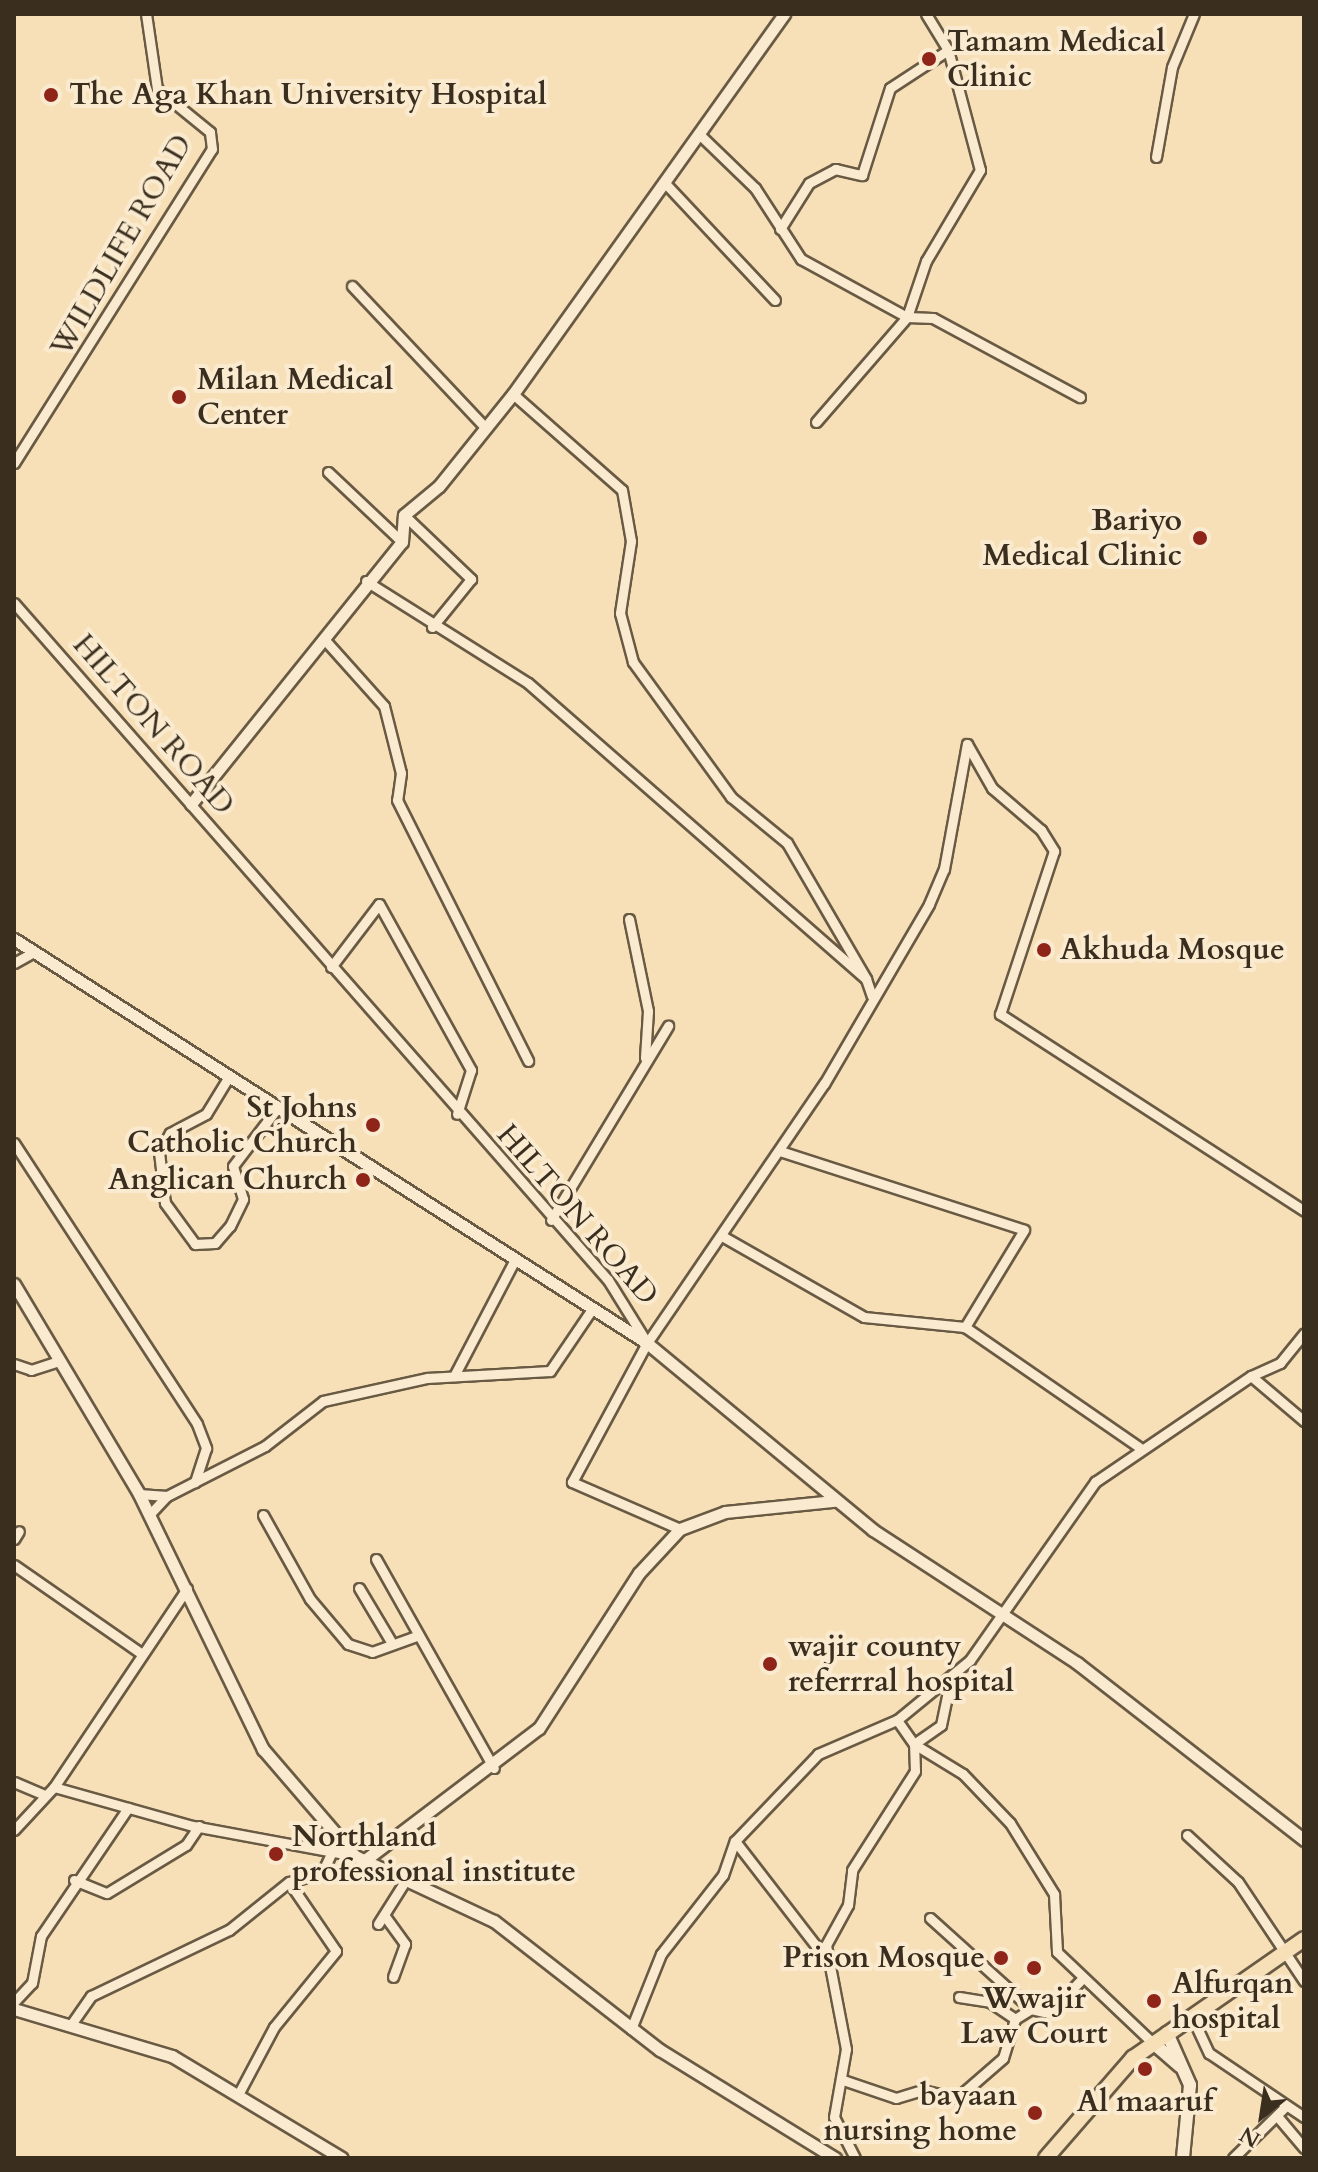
<!DOCTYPE html>
<html>
<head>
<meta charset="utf-8">
<style>
  body { margin:0 }
  #map { position:relative; width:1318px; height:2172px; overflow:hidden; background:#f7e0b7; font-family:Cardo,serif }
  div>[style] { position:absolute }
  [style*='--x'] { left:calc(var(--x)*1px); top:calc(var(--y)*1px); width:calc(var(--w)*1px); rotate:calc(var(--a)*1deg) }
  .roads { filter:drop-shadow(2px 0 #695a44) drop-shadow(-2px 0 #695a44) drop-shadow(0 2px #695a44) drop-shadow(0 -2px #695a44) }
  .minor>* { height:9px; margin:-4.5px; padding:0 4.5px; transform-origin:4.5px; border-radius:4.5px; background:#faebd0 }
  .tertiary>* { height:11px; margin:-5.5px; padding:0 5.5px; transform-origin:5.5px; border-radius:5.5px; background:#faebd0 }
  .secondary>* { height:12px; margin:-6px; padding:0 6px; transform-origin:6px; border-radius:6px; background:#faebd0 }
  .trunk>* { height:14px; margin:-7px; padding:0 7px; transform-origin:7px; border-radius:7px; background:#f7e0b7 }
  .dots>* { width:22px; height:22px; translate:-50% -50%; box-sizing:border-box; border:4px solid #faebd0; border-radius:50% }
  span { translate:-50% -50%; white-space:nowrap; text-align:center; line-height:1.15; -webkit-text-stroke:8px #faebd0; paint-order:stroke }
  .poi-label { font-size:30px; color:#3a2e1e; font-weight:700 }
  .left { translate:0 -50%; text-align:left }
  .right { translate:-100% -50%; text-align:right }
  .street-label { font-size:30px; color:#3a2e1e }
  .frame { position:absolute; inset:0; border:16px solid #3a2e1e; pointer-events:none }
  .north { position:absolute; left:1222px; top:2076px; width:80px; height:80px; -webkit-text-stroke:6px #faebd0; paint-order:stroke; rotate:210deg; font-size:22px; font-weight:700; line-height:32px; text-align:center; color:#3a2e1e }
  .north::after { content:''; display:block; margin:auto; width:28px; height:36px; background:#3a2e1e; clip-path:polygon(50% 0,100% 100%,50% 72%,0 100%) }
</style>
</head>
<body>
<div id="map">
  <div class="roads">
    <div class="minor">
      <div style="--x:699;--y:134;--w:78;--a:44"></div>
      <div style="--x:755;--y:188;--w:85;--a:57.1"></div>
      <div style="--x:801;--y:259;--w:121;--a:28.7"></div>
      <div style="--x:907;--y:317;--w:26;--a:2"></div>
      <div style="--x:933;--y:318;--w:167;--a:28.3"></div>
      <div style="--x:1156;--y:157;--w:91;--a:-79.9"></div>
      <div style="--x:1172;--y:67;--w:57;--a:-67.5"></div>
      <div style="--x:664;--y:182;--w:162;--a:46.8"></div>
      <div style="--x:780;--y:229;--w:54;--a:-57.8"></div>
      <div style="--x:809;--y:183;--w:30;--a:-28"></div>
      <div style="--x:835;--y:169;--w:28;--a:13"></div>
      <div style="--x:862;--y:175;--w:91;--a:-72.2"></div>
      <div style="--x:890;--y:88;--w:69;--a:-33.2"></div>
      <div style="--x:352;--y:286;--w:190;--a:46.7"></div>
      <div style="--x:513;--y:394;--w:145;--a:41.4"></div>
      <div style="--x:622;--y:490;--w:52;--a:80"></div>
      <div style="--x:631;--y:541;--w:73;--a:98.7"></div>
      <div style="--x:620;--y:613;--w:51;--a:75.1"></div>
      <div style="--x:633;--y:662;--w:167;--a:54"></div>
      <div style="--x:731;--y:797;--w:72;--a:39.4"></div>
      <div style="--x:787;--y:843;--w:157;--a:59.8"></div>
      <div style="--x:816;--y:422;--w:139;--a:-49.1"></div>
      <div style="--x:907;--y:317;--w:59;--a:-71.3"></div>
      <div style="--x:926;--y:261;--w:106;--a:-59.3"></div>
      <div style="--x:980;--y:170;--w:124;--a:-104.9"></div>
      <div style="--x:948;--y:50;--w:42;--a:-121.4"></div>
      <div style="--x:14;--y:463;--w:371;--a:-57.8"></div>
      <div style="--x:212;--y:149;--w:17;--a:-97"></div>
      <div style="--x:210;--y:132;--w:68;--a:-140.9"></div>
      <div style="--x:157;--y:89;--w:76;--a:-98.3"></div>
      <div style="--x:328;--y:472;--w:102;--a:43.4"></div>
      <div style="--x:404;--y:515;--w:93;--a:43.7"></div>
      <div style="--x:471;--y:579;--w:62;--a:129.1"></div>
      <div style="--x:366;--y:581;--w:191;--a:32.2"></div>
      <div style="--x:528;--y:683;--w:449;--a:41.2"></div>
      <div style="--x:866;--y:979;--w:18;--a:71"></div>
      <div style="--x:14;--y:603;--w:901;--a:48.74"></div>
      <div style="--x:608;--y:1280;--w:74;--a:58.2"></div>
      <div style="--x:324;--y:639;--w:90;--a:48.2"></div>
      <div style="--x:384;--y:706;--w:69;--a:75.8"></div>
      <div style="--x:401;--y:773;--w:27;--a:98"></div>
      <div style="--x:397;--y:800;--w:292;--a:63.3"></div>
      <div style="--x:967;--y:744;--w:51;--a:60.4"></div>
      <div style="--x:992;--y:788;--w:65;--a:40.6"></div>
      <div style="--x:1041;--y:830;--w:25;--a:58"></div>
      <div style="--x:1054;--y:851;--w:172;--a:108.3"></div>
      <div style="--x:1000;--y:1014;--w:362;--a:32.9"></div>
      <div style="--x:629;--y:919;--w:94;--a:78.3"></div>
      <div style="--x:648;--y:1011;--w:47;--a:93.7"></div>
      <div style="--x:14;--y:963;--w:23;--a:-29"></div>
      <div style="--x:331;--y:967;--w:79;--a:-52.7"></div>
      <div style="--x:379;--y:904;--w:190;--a:61"></div>
      <div style="--x:471;--y:1070;--w:46;--a:107.7"></div>
      <div style="--x:228;--y:1078;--w:42;--a:121.4"></div>
      <div style="--x:206;--y:1114;--w:41;--a:152.2"></div>
      <div style="--x:170;--y:1133;--w:22;--a:120"></div>
      <div style="--x:159;--y:1152;--w:51;--a:83.3"></div>
      <div style="--x:165;--y:1203;--w:51;--a:53.8"></div>
      <div style="--x:195;--y:1244;--w:20;--a:-3"></div>
      <div style="--x:215;--y:1243;--w:23;--a:-49"></div>
      <div style="--x:230;--y:1226;--w:30;--a:-64"></div>
      <div style="--x:243;--y:1199;--w:34;--a:-107"></div>
      <div style="--x:233;--y:1166;--w:69;--a:-52.6"></div>
      <div style="--x:14;--y:1143;--w:335;--a:56.9"></div>
      <div style="--x:197;--y:1424;--w:26;--a:69"></div>
      <div style="--x:206;--y:1448;--w:36;--a:108"></div>
      <div style="--x:780;--y:1151;--w:256;--a:17.9"></div>
      <div style="--x:1024;--y:1230;--w:114;--a:121.3"></div>
      <div style="--x:551;--y:1220;--w:227;--a:-58.9"></div>
      <div style="--x:722;--y:1236;--w:163;--a:29.7"></div>
      <div style="--x:864;--y:1317;--w:101;--a:5.7"></div>
      <div style="--x:965;--y:1327;--w:211;--a:34.6"></div>
      <div style="--x:14;--y:1364;--w:18;--a:19"></div>
      <div style="--x:31;--y:1370;--w:28;--a:-18"></div>
      <div style="--x:454;--y:1376;--w:130;--a:-62.4"></div>
      <div style="--x:1251;--y:1376;--w:32;--a:-24"></div>
      <div style="--x:1280;--y:1363;--w:38;--a:-51"></div>
      <div style="--x:139;--y:1494;--w:28;--a:4"></div>
      <div style="--x:149;--y:1515;--w:26;--a:-47"></div>
      <div style="--x:167;--y:1496;--w:110;--a:-27"></div>
      <div style="--x:265;--y:1446;--w:73;--a:-37.8"></div>
      <div style="--x:323;--y:1401;--w:107;--a:-12.5"></div>
      <div style="--x:427;--y:1378;--w:123;--a:-3.3"></div>
      <div style="--x:550;--y:1371;--w:75;--a:-55.9"></div>
      <div style="--x:263;--y:1515;--w:96;--a:60.8"></div>
      <div style="--x:310;--y:1599;--w:59;--a:49.8"></div>
      <div style="--x:348;--y:1644;--w:25;--a:18"></div>
      <div style="--x:372;--y:1652;--w:45;--a:-19.7"></div>
      <div style="--x:680;--y:1529;--w:118;--a:-156.5"></div>
      <div style="--x:572;--y:1482;--w:158;--a:-61.7"></div>
      <div style="--x:647;--y:1343;--w:314;--a:-55.7"></div>
      <div style="--x:824;--y:1084;--w:208;--a:-59.7"></div>
      <div style="--x:929;--y:904;--w:38;--a:-67"></div>
      <div style="--x:944;--y:869;--w:127;--a:-79.6"></div>
      <div style="--x:14;--y:1539;--w:9;--a:-58"></div>
      <div style="--x:376;--y:1559;--w:240;--a:60.6"></div>
      <div style="--x:14;--y:1565;--w:152;--a:34.8"></div>
      <div style="--x:359;--y:1588;--w:61;--a:59.2"></div>
      <div style="--x:897;--y:1720;--w:29;--a:55"></div>
      <div style="--x:914;--y:1744;--w:57;--a:31.5"></div>
      <div style="--x:963;--y:1774;--w:68;--a:46.2"></div>
      <div style="--x:1010;--y:1823;--w:84;--a:58.2"></div>
      <div style="--x:1054;--y:1894;--w:58;--a:87"></div>
      <div style="--x:1057;--y:1952;--w:131;--a:43.5"></div>
      <div style="--x:14;--y:1782;--w:33;--a:23"></div>
      <div style="--x:54;--y:1787;--w:144;--a:15.7"></div>
      <div style="--x:193;--y:1826;--w:165;--a:10.5"></div>
      <div style="--x:14;--y:1830;--w:59;--a:-47.1"></div>
      <div style="--x:54;--y:1787;--w:239;--a:-56.2"></div>
      <div style="--x:1187;--y:1835;--w:69;--a:42.7"></div>
      <div style="--x:1238;--y:1882;--w:119;--a:56.3"></div>
      <div style="--x:735;--y:1841;--w:150;--a:52.3"></div>
      <div style="--x:74;--y:1880;--w:35;--a:22"></div>
      <div style="--x:107;--y:1893;--w:92;--a:-31.3"></div>
      <div style="--x:186;--y:1845;--w:23;--a:-56"></div>
      <div style="--x:384;--y:1915;--w:36;--a:54"></div>
      <div style="--x:405;--y:1944;--w:35;--a:110"></div>
      <div style="--x:930;--y:1918;--w:136;--a:42"></div>
      <div style="--x:378;--y:1924;--w:54;--a:-57.8"></div>
      <div style="--x:959;--y:1997;--w:31;--a:9"></div>
      <div style="--x:990;--y:2002;--w:30;--a:34"></div>
      <div style="--x:14;--y:2002;--w:26;--a:-47"></div>
      <div style="--x:32;--y:1983;--w:48;--a:-79.2"></div>
      <div style="--x:41;--y:1936;--w:155;--a:-55.8"></div>
      <div style="--x:1192;--y:2017;--w:40;--a:65"></div>
      <div style="--x:1209;--y:2053;--w:115;--a:34"></div>
      <div style="--x:70;--y:2026;--w:37;--a:-55"></div>
      <div style="--x:91;--y:1996;--w:153;--a:-25.6"></div>
      <div style="--x:229;--y:1930;--w:77;--a:-38.7"></div>
      <div style="--x:289;--y:1882;--w:34;--a:-15"></div>
      <div style="--x:322;--y:1873;--w:23;--a:-65"></div>
      <div style="--x:631;--y:2029;--w:81;--a:-68.2"></div>
      <div style="--x:661;--y:1954;--w:100;--a:-51.9"></div>
      <div style="--x:723;--y:1875;--w:36;--a:-71"></div>
      <div style="--x:735;--y:1841;--w:120;--a:-46.3"></div>
      <div style="--x:818;--y:1754;--w:86;--a:-23.3"></div>
      <div style="--x:897;--y:1720;--w:94;--a:-39.4"></div>
      <div style="--x:970;--y:1660;--w:218;--a:-54.9"></div>
      <div style="--x:1095;--y:1482;--w:189;--a:-34.2"></div>
      <div style="--x:1251;--y:1376;--w:70;--a:40.3"></div>
      <div style="--x:843;--y:2080;--w:56;--a:18.8"></div>
      <div style="--x:896;--y:2098;--w:27;--a:-17"></div>
      <div style="--x:922;--y:2090;--w:36;--a:13"></div>
      <div style="--x:957;--y:2098;--w:61;--a:-41"></div>
      <div style="--x:1003;--y:2058;--w:41;--a:-72.9"></div>
      <div style="--x:1015;--y:2019;--w:19;--a:-32"></div>
      <div style="--x:1031;--y:2009;--w:18;--a:13"></div>
      <div style="--x:1049;--y:2013;--w:45;--a:-45.9"></div>
      <div style="--x:240;--y:2091;--w:72;--a:-62"></div>
      <div style="--x:274;--y:2027;--w:98;--a:-50.8"></div>
      <div style="--x:336;--y:1951;--w:83;--a:-124.3"></div>
      <div style="--x:1277;--y:2116;--w:42;--a:49.8"></div>
      <div style="--x:855;--y:2158;--w:46;--a:-117.1"></div>
      <div style="--x:834;--y:2117;--w:69;--a:-80"></div>
      <div style="--x:846;--y:2049;--w:106;--a:-100.9"></div>
      <div style="--x:826;--y:1945;--w:46;--a:-61.2"></div>
      <div style="--x:848;--y:1905;--w:35;--a:-83"></div>
      <div style="--x:852;--y:1870;--w:117;--a:-57.5"></div>
      <div style="--x:915;--y:1771;--w:27;--a:-92"></div>
      <div style="--x:914;--y:1744;--w:33;--a:-35"></div>
      <div style="--x:941;--y:1725;--w:49;--a:-78.2"></div>
      <div style="--x:1233;--y:2158;--w:74;--a:-44.5"></div>
    </div>
    <div class="tertiary">
      <div style="--x:191;--y:804;--w:336;--a:-51.2"></div>
      <div style="--x:402;--y:542;--w:27;--a:-86"></div>
      <div style="--x:404;--y:515;--w:45;--a:-39.6"></div>
      <div style="--x:439;--y:486;--w:118;--a:-51.2"></div>
      <div style="--x:513;--y:394;--w:467;--a:-54.5"></div>
      <div style="--x:14;--y:939;--w:751;--a:32.55"></div>
      <div style="--x:647;--y:1343;--w:293;--a:39.6"></div>
      <div style="--x:873;--y:1530;--w:244;--a:33.1"></div>
      <div style="--x:1077;--y:1663;--w:288;--a:37.9"></div>
      <div style="--x:14;--y:1284;--w:244;--a:59.2"></div>
      <div style="--x:139;--y:1494;--w:284;--a:64.1"></div>
      <div style="--x:263;--y:1749;--w:141;--a:49.3"></div>
      <div style="--x:355;--y:1856;--w:153;--a:25.1"></div>
      <div style="--x:494;--y:1921;--w:210;--a:37.9"></div>
      <div style="--x:660;--y:2050;--w:206;--a:31.7"></div>
      <div style="--x:365;--y:1860;--w:218;--a:-37.2"></div>
      <div style="--x:539;--y:1728;--w:184;--a:-57.2"></div>
      <div style="--x:639;--y:1573;--w:60;--a:-47"></div>
      <div style="--x:680;--y:1529;--w:48;--a:-20.7"></div>
      <div style="--x:725;--y:1512;--w:110;--a:-5.8"></div>
      <div style="--x:14;--y:2009;--w:165;--a:16.6"></div>
      <div style="--x:172;--y:2056;--w:198;--a:31"></div>
    </div>
    <div class="secondary">
      <div style="--x:1167;--y:2033;--w:57;--a:66.1"></div>
      <div style="--x:1190;--y:2085;--w:73;--a:95.5"></div>
      <div style="--x:1152;--y:2042;--w:37;--a:41"></div>
    </div>
    <div class="trunk">
      <div style="--x:1046;--y:2158;--w:133;--a:-49"></div>
      <div style="--x:1133;--y:2058;--w:208;--a:-34.8"></div>
    </div>
  </div>
  <div class="dots">
    <div style="left:929px;top:59px;background:#8f2418"></div>
    <div style="left:51px;top:95px;background:#8f2418"></div>
    <div style="left:179px;top:397px;background:#8f2418"></div>
    <div style="left:1200px;top:538px;background:#8f2418"></div>
    <div style="left:1044px;top:950px;background:#8f2418"></div>
    <div style="left:373px;top:1125px;background:#8f2418"></div>
    <div style="left:363px;top:1180px;background:#8f2418"></div>
    <div style="left:770px;top:1664px;background:#8f2418"></div>
    <div style="left:276px;top:1854px;background:#8f2418"></div>
    <div style="left:1001px;top:1958px;background:#8f2418"></div>
    <div style="left:1034px;top:1968px;background:#8f2418"></div>
    <div style="left:1154px;top:2001px;background:#8f2418"></div>
    <div style="left:1145px;top:2069px;background:#8f2418"></div>
    <div style="left:1035px;top:2113px;background:#8f2418"></div>
  </div>
  <div class="poi-label">
    <span class="left" style="left:947px;top:59px">Tamam Medical<br>Clinic</span>
    <span class="left" style="left:69px;top:95px">The Aga Khan University Hospital</span>
    <span class="left" style="left:197px;top:397px">Milan Medical<br>Center</span>
    <span class="right" style="left:1182px;top:538px">Bariyo<br>Medical Clinic</span>
    <span class="left" style="left:1060px;top:950px">Akhuda Mosque</span>
    <span class="right" style="left:357px;top:1125px">St Johns<br>Catholic Church</span>
    <span class="right" style="left:347px;top:1180px">Anglican Church</span>
    <span class="left" style="left:788px;top:1664px">wajir county<br>referrral hospital</span>
    <span class="left" style="left:292px;top:1854px">Northland<br>professional institute</span>
    <span class="right" style="left:985px;top:1958px">Prison Mosque</span>
    <span class="left" style="left:1172px;top:2001px">Alfurqan<br>hospital</span>
    <span style="left:1034px;top:2016px">Wwajir<br>Law Court</span>
    <span class="right" style="left:1017px;top:2113px">bayaan<br>nursing home</span>
    <span style="left:1145px;top:2102px">Al maaruf</span>
  </div>
  <div class="street-label">
    <span style="left:122px;top:246px;rotate:-60deg">WILDLIFE ROAD</span>
    <span style="left:153px;top:725px;rotate:49deg">HILTON ROAD</span>
    <span style="left:577px;top:1215px;rotate:49deg">HILTON ROAD</span>
  </div>
  <div class="frame"></div>
  <div class="north">N</div>
</div>
</body>
</html>
